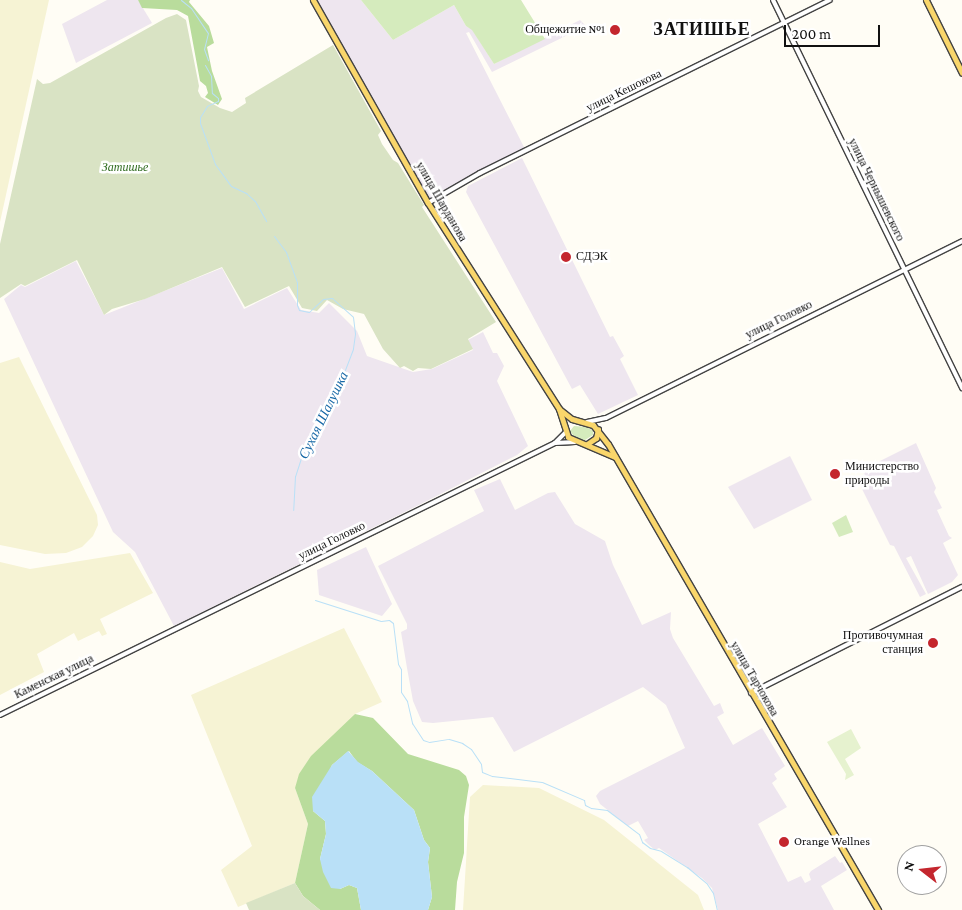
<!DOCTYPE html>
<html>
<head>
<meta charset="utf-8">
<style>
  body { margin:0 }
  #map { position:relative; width:962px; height:910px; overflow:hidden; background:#fffdf5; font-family:"Crimson Pro",serif }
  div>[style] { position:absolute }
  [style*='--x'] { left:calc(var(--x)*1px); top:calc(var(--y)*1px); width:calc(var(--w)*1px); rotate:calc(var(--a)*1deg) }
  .industrial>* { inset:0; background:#eee6ef }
  .farmland>* { inset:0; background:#f6f3d4 }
  .green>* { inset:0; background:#d5ebbd }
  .forest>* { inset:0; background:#b9dc9c }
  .cemetery>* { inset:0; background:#d9e3c4 }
  .pitch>* { inset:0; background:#e6f2cf }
  .water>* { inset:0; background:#b9e0f7 }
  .stream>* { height:1px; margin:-0.5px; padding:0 0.5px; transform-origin:0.5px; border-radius:0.5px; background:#b9e0f7 }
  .roads { filter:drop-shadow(1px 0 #444) drop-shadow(-1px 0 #444) drop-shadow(0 1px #444) drop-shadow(0 -1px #444) }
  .minor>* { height:4px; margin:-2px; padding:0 2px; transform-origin:2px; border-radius:2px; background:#fff }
  .major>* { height:5px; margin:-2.5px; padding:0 2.5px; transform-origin:2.5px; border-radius:2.5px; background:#f9d66b }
  .dots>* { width:14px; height:14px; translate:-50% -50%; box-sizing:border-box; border:2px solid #fff; border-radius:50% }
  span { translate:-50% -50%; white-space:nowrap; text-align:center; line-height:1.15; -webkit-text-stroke:5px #fff; paint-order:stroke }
  .poi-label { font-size:12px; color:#111 }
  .right { translate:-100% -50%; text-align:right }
  .left { translate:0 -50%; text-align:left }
  .street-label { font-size:12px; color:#111 }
  .park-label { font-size:12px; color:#2f6b1f; font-style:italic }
  .water-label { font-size:14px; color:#1768a6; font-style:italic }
  .district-label { font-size:18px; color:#111; font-weight:700; letter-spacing:1px }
  .north { position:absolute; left:897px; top:845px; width:50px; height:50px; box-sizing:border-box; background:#fff; border:1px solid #a0a0a0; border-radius:50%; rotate:286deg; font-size:14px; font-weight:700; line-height:20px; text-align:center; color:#111 }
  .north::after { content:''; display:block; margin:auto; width:18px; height:22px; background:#c4262e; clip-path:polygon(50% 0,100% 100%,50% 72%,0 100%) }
  .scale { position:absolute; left:784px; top:25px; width:96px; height:22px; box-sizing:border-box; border:2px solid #111; border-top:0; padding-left:6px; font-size:15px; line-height:18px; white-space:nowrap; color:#111; -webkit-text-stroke:4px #fff; paint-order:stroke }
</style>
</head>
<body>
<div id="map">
  <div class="industrial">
    <div style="clip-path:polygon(107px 0,138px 0,152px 23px,76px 63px,62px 24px)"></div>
    <div style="clip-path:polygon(313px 0,361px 0,393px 40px,454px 5px,466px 26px,472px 29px,494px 64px,580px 20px,586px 26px,492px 72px,469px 32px,466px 33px,526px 151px,428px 203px)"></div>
    <div style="clip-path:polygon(522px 158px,610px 337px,613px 336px,624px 356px,620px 359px,638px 395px,598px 414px,580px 385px,572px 389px,466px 192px,468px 186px)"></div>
    <div style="clip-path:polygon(76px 261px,104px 315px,222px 268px,244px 309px,287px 288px,301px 310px,319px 313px,329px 303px,357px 331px,367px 356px,413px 372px,432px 369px,473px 350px,468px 340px,483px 332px,493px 353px,497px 353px,504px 366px,497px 381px,528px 446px,517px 455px,417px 506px,174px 626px,135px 552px,113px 532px,4px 299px,21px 285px,25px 287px)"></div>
    <div style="clip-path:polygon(916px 443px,936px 488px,934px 492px,942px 508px,937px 510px,949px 536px,952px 538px,943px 543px,958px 575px,952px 582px,928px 594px,911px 556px,906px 558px,926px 594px,920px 597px,894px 546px,890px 545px,858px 481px,870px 466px)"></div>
    <div style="clip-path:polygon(790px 456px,812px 500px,754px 529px,728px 487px)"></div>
    <div style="clip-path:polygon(500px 479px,515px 510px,548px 493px,555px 492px,575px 524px,605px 541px,613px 565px,642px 625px,671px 612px,670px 629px,673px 638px,714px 706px,720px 703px,724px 713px,717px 717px,733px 745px,762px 728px,785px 766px,774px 774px,777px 779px,772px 783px,787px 807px,758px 824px,788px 882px,801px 876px,805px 883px,811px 880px,809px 874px,811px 871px,835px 856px,840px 863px,842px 862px,847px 870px,821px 886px,834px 910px,718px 910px,712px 888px,702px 878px,659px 848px,655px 850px,649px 845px,644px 840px,648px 838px,638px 821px,628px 826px,600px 804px,596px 796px,600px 791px,685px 748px,666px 705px,643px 687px,514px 752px,493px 717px,433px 723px,422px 722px,413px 701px,407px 668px,401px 632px,407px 629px,407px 624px,378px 566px,484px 511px,474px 490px)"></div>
    <div style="clip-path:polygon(366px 547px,392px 604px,382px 616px,319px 595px,317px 570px)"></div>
  </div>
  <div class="farmland">
    <div style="clip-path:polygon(0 0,49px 0,0 222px)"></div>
    <div style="clip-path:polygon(19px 357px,97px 515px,98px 525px,93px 536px,82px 547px,66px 553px,45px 554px,0 545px,0 363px)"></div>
    <div style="clip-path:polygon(130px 553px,153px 593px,100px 619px,107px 634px,102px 636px,99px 631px,78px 641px,74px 633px,37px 654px,44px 672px,0 695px,0 562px,30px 569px)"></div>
    <div style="clip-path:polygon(344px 628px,382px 702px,355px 714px,295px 788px,308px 824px,295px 883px,238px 907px,221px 870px,252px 846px,191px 695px)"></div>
    <div style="clip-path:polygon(483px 785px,539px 788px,604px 820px,698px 895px,704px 910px,463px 910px,470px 797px)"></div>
  </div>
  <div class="green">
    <div style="clip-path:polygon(361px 0,521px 0,545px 39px,494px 64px,472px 30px,466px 26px,454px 5px,393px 40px)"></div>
    <div style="clip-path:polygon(574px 426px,587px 427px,593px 431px,593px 435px,585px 440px,575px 438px,570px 431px)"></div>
    <div style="clip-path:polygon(846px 515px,853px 532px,839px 537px,832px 523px)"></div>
  </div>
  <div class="forest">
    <div style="clip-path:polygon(138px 0,190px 0,189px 2px,209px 26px,214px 43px,207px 47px,212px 71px,222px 99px,218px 105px,205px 97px,208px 93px,206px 86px,200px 81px,188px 16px,177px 10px,142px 8px)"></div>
    <div style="clip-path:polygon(355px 714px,373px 718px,408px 754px,459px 770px,466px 776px,469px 785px,464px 817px,464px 853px,457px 882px,455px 910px,428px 910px,432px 897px,428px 862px,430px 848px,424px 840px,414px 810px,372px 771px,357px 762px,349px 751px,332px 765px,313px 811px,325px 821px,326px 834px,320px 859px,340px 889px,349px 885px,357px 888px,361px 910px,320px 910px,303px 896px,295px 883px,308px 824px,295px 788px,299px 774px,311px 756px)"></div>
  </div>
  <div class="cemetery">
    <div style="clip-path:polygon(177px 14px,186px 20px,199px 86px,198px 91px,201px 97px,220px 108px,232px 112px,246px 103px,245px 98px,333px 45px,381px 131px,378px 135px,382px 144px,393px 160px,398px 163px,424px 205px,422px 207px,496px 322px,468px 339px,473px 349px,431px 369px,418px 368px,413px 371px,404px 366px,400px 368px,383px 349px,364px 314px,343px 309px,327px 300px,317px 311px,302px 308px,289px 286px,245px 307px,222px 267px,145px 299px,112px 309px,104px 315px,77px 260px,25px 286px,21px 284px,0 298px,0 244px,37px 79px,43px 84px,50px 83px,166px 18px)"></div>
    <div style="clip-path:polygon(295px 883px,303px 896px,320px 910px,249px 910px,246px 903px)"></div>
  </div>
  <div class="pitch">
    <div style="clip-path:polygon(851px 729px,861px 748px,845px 759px,854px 775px,845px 780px,846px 774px,827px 742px)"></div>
  </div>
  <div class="water">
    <div style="clip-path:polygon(348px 751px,358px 762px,372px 771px,414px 810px,424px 840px,430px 848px,428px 862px,432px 897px,428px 910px,361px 910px,357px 888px,349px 885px,340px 889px,331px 888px,323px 872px,320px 859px,326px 834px,325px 821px,313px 811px,312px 797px,332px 765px)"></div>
  </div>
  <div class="stream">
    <div style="--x:181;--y:0;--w:13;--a:39"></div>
    <div style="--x:191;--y:8;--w:30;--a:56"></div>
    <div style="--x:208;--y:33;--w:16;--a:104"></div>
    <div style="--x:204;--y:49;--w:12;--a:70"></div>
    <div style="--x:205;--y:65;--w:13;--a:61"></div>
    <div style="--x:211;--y:76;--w:17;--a:87"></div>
    <div style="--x:212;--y:93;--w:8;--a:40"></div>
    <div style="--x:218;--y:98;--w:3;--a:90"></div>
    <div style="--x:218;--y:101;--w:12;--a:156"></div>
    <div style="--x:207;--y:106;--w:13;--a:122"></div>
    <div style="--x:200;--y:117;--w:6;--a:90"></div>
    <div style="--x:200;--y:123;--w:44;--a:69.9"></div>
    <div style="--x:215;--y:164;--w:27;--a:54"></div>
    <div style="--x:231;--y:186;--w:17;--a:25"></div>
    <div style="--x:246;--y:193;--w:12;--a:42"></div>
    <div style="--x:255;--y:201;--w:23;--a:61"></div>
    <div style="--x:274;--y:236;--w:20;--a:53"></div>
    <div style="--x:286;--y:252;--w:32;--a:70"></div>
    <div style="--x:297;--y:282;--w:23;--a:90"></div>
    <div style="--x:297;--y:305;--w:5;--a:68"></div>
    <div style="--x:299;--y:310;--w:10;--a:11"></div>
    <div style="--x:309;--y:312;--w:19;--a:-43"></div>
    <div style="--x:323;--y:299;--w:9;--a:-6"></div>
    <div style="--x:332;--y:298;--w:28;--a:42"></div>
    <div style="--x:353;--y:317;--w:17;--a:83"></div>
    <div style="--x:355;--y:334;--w:15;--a:98"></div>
    <div style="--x:353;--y:349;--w:31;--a:111"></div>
    <div style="--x:342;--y:378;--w:90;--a:117.1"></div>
    <div style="--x:301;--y:458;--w:19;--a:108"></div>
    <div style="--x:295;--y:476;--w:34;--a:93"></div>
    <div style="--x:315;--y:600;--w:69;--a:17.7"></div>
    <div style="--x:381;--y:621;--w:8;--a:-7"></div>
    <div style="--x:389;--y:620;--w:5;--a:37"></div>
    <div style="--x:393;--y:623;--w:41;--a:83"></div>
    <div style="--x:398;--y:664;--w:6;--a:59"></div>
    <div style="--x:401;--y:669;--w:23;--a:90"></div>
    <div style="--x:401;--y:692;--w:11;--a:56"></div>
    <div style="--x:407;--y:701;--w:23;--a:77"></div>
    <div style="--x:412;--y:723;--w:20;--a:57"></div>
    <div style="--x:423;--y:740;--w:6;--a:18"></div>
    <div style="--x:429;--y:742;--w:20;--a:-9"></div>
    <div style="--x:449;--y:739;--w:14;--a:17"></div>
    <div style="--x:462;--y:743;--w:11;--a:34"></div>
    <div style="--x:471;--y:749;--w:18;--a:56"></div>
    <div style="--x:481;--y:764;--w:8;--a:83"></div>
    <div style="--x:482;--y:772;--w:11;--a:22"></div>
    <div style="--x:492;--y:776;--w:50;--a:6.8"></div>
    <div style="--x:542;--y:782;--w:46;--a:23.2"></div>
    <div style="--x:584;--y:800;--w:5;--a:79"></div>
    <div style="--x:585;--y:805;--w:7;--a:27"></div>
    <div style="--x:591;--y:808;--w:16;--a:7"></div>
    <div style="--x:607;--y:810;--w:40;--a:37"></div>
    <div style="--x:639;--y:834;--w:9;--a:69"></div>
    <div style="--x:642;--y:842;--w:10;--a:37"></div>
    <div style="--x:650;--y:848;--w:11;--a:15"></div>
    <div style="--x:661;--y:851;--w:31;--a:32"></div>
    <div style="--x:687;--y:867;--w:26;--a:40"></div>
    <div style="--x:707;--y:884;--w:11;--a:56"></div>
    <div style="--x:713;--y:893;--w:17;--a:77"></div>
  </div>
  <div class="roads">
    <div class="minor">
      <div style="--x:773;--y:0;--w:432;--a:64"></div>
      <div style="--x:428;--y:203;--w:60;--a:-30"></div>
      <div style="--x:480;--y:173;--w:390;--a:-26.3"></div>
      <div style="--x:587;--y:422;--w:19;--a:-12"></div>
      <div style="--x:606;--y:418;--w:398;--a:-26.4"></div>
      <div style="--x:555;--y:443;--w:20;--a:-3"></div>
      <div style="--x:751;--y:693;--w:236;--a:-26.7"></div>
      <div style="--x:0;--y:715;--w:618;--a:-26.11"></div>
      <div style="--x:555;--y:443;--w:16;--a:-45"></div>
    </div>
    <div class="major">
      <div style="--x:313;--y:0;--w:233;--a:60.5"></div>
      <div style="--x:428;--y:203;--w:244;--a:57.5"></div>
      <div style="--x:559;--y:409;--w:29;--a:72"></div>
      <div style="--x:568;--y:437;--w:51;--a:23.1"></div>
      <div style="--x:926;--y:0;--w:81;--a:63.7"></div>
      <div style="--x:559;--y:409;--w:16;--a:38"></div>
      <div style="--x:572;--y:419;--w:22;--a:16"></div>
      <div style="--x:593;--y:425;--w:24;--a:52"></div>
      <div style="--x:608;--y:444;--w:539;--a:59.91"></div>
      <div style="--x:587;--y:444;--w:11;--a:-34"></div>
      <div style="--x:596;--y:438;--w:9;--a:-77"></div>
    </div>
  </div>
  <div class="dots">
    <div style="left:615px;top:30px;background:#c4262e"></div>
    <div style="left:566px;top:257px;background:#c4262e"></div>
    <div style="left:835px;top:474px;background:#c4262e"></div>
    <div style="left:933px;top:643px;background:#c4262e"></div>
    <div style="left:784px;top:842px;background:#c4262e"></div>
  </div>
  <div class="poi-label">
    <span class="right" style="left:605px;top:30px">Общежитие №1</span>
    <span class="left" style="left:576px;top:257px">СДЭК</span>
    <span class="left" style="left:845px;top:474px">Министерство<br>природы</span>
    <span class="right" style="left:923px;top:643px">Противочумная<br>станция</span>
    <span class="left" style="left:794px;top:842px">Orange Wellnes</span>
  </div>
  <div class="street-label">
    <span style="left:624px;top:91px;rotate:-26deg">улица Кешокова</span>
    <span style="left:876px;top:190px;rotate:64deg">улица Чернышевского</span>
    <span style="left:441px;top:202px;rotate:60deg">улица Шарданова</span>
    <span style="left:779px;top:320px;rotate:-26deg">улица Головко</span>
    <span style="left:332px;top:541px;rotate:-26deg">улица Головко</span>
    <span style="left:54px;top:677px;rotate:-26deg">Каменская улица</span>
    <span style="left:754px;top:679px;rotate:60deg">улица Тарчокова</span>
  </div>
  <div class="park-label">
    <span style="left:125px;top:168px">Затишье</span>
  </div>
  <div class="water-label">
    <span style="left:323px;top:415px;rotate:-64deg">Сухая Шалушка</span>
  </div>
  <div class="district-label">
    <span style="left:702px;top:29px">ЗАТИШЬЕ</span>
  </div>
  <div class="north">N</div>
  <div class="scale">200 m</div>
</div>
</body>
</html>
